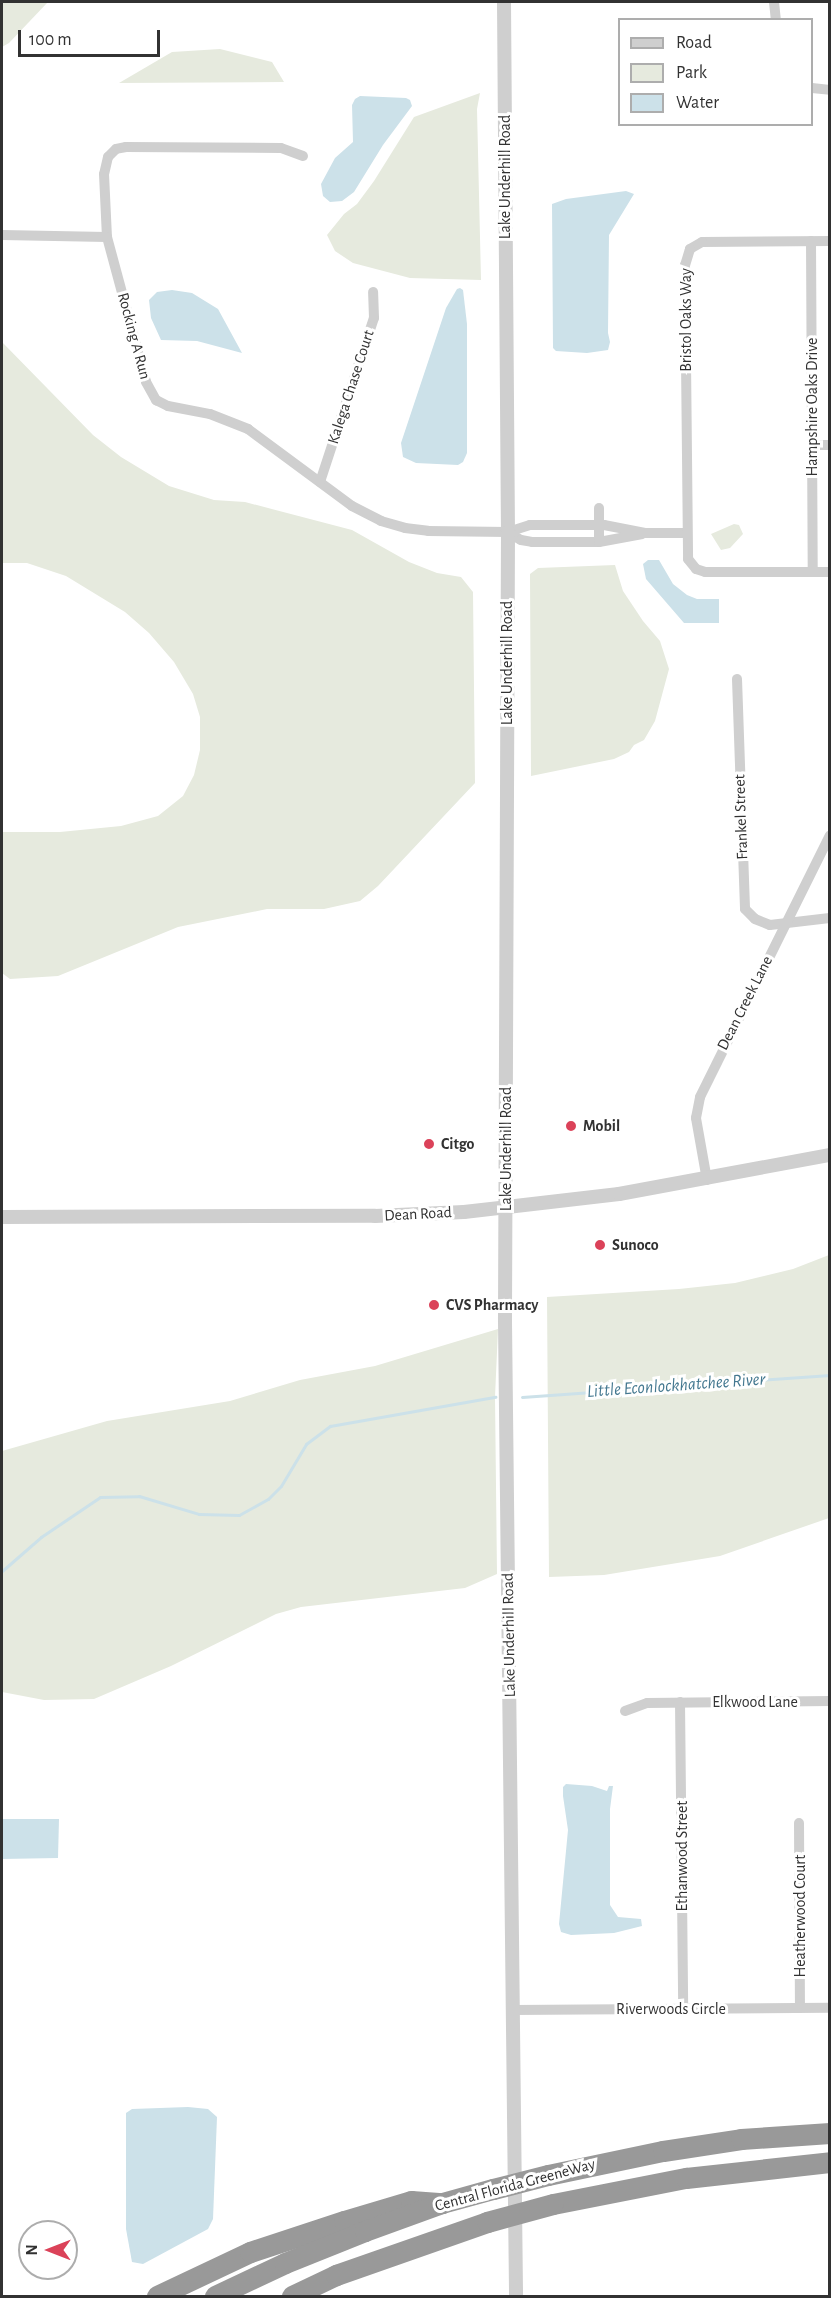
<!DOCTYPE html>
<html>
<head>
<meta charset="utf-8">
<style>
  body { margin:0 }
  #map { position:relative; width:831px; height:2298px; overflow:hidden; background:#fff; font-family:"Alegreya Sans",sans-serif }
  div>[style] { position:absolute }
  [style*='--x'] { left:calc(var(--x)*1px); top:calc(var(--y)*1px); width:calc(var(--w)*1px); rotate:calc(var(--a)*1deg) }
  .green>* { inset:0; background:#e6eade }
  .water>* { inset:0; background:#cce1e9 }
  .stream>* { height:3px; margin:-1.5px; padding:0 1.5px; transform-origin:1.5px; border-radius:1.5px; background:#cce1e9 }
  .minor>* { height:10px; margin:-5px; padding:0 5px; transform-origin:5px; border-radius:5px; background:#cfcfcf }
  .tertiary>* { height:14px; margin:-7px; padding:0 7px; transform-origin:7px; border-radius:7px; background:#cfcfcf }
  .motorway>* { height:21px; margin:-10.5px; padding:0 10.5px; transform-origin:10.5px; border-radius:10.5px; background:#999 }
  .motorway-bridge>* { height:21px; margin:-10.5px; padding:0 10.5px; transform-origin:10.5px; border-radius:10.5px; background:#999 }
  .dots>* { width:16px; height:16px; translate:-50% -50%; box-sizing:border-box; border:3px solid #fff; border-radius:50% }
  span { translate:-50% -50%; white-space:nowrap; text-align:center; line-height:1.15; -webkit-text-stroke:6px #fff; paint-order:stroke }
  .street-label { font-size:16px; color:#323232 }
  .poi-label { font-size:16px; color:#323232; font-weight:700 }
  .left { translate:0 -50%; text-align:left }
  .water-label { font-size:18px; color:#447890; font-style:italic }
  .frame { position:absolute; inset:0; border:3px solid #323232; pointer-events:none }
  .legend { position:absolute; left:618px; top:18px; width:195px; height:108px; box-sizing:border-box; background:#fff; border:2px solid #adadad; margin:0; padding:8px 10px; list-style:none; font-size:18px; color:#323232 }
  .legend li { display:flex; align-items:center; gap:12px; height:30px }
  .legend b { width:30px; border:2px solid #adadad }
  .north { position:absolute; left:18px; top:2220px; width:60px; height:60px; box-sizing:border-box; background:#fff; border:2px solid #adadad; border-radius:50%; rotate:270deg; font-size:16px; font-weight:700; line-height:24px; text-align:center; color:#323232 }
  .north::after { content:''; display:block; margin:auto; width:21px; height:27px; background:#db4259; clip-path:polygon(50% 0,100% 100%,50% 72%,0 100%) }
  .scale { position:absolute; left:18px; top:30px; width:142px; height:27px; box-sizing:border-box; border:3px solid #323232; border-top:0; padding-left:8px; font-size:18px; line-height:21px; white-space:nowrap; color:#323232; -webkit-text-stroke:4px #fff; paint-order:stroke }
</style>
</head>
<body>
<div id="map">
  <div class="green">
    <div style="clip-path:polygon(2px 2px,48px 2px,9px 43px,2px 47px)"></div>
    <div style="clip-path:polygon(220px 49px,272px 62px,284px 82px,119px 83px,172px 52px)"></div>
    <div style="clip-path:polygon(480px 93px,477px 109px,481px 280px,410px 278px,353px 263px,335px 251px,327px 235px,344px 214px,357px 204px,374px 181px,414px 117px)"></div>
    <div style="clip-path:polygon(2px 342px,93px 435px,121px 457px,169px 486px,214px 500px,245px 502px,352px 530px,409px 562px,437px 573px,461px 577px,473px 592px,475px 783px,378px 886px,360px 901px,324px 909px,267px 909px,178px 927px,58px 976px,10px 979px,2px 973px,2px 832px,60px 832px,121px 826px,158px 816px,183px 796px,194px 775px,200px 750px,200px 717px,193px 694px,174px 662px,149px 633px,125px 612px,66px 576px,27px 563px,2px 563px)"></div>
    <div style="clip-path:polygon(734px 524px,739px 525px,743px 534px,730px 548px,721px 550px,711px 534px)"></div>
    <div style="clip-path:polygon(615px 565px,623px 591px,643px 621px,660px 641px,669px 669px,655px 721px,644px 740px,634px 745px,629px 752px,614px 759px,531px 776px,530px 574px,538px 568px)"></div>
    <div style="clip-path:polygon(829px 1255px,829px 1518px,720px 1556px,604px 1575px,549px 1577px,547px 1297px,679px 1289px,735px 1283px,793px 1269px)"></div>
    <div style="clip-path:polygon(498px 1329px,495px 1397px,497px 1574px,465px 1588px,301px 1607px,276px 1614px,171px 1666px,94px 1699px,44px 1700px,2px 1692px,2px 1451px,107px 1421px,230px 1401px,300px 1380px,375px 1366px)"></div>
  </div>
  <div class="water">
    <div style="clip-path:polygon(360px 96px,406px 98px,410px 100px,412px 106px,383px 145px,354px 192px,342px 201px,330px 202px,323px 196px,321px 184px,335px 158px,353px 142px,352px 105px,355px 99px)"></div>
    <div style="clip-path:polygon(626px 191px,634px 194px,609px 235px,608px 333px,610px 342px,608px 350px,587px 353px,556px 351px,553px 348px,552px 204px,566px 199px)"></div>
    <div style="clip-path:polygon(460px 288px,463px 290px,467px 324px,467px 453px,463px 462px,458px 465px,416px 463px,403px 457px,401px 443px,446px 308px,457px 289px)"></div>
    <div style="clip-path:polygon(172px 290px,192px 293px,218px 309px,242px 353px,197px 341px,161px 340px,151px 318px,149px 300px,157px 292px)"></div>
    <div style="clip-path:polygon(648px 560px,659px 560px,673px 584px,687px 595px,697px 599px,719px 599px,719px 623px,684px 623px,646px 579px,643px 564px)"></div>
    <div style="clip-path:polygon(566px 1784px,592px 1786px,607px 1791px,609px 1786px,613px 1786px,610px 1809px,610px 1905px,618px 1917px,641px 1919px,642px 1926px,614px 1933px,571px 1935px,561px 1932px,559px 1924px,568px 1830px,563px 1796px,563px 1787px)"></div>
    <div style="clip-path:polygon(2px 1819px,59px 1819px,58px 1858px,2px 1859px)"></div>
    <div style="clip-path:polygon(188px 2107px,208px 2109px,217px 2117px,213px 2219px,208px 2229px,143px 2264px,132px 2262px,126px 2229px,126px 2113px,132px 2109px)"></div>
  </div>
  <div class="stream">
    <div style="--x:522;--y:1397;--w:309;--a:-4.1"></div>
    <div style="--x:2;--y:1571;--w:52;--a:-41.1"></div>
    <div style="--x:41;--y:1537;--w:71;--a:-34.1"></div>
    <div style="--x:100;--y:1497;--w:39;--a:-1"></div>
    <div style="--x:139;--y:1496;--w:63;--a:16.7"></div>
    <div style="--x:199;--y:1514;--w:40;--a:1.4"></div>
    <div style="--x:239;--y:1515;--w:33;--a:-29"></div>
    <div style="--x:268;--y:1499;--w:18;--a:-45"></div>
    <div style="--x:281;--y:1486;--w:49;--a:-59.2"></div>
    <div style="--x:306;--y:1444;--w:30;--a:-37"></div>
    <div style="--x:330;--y:1426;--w:168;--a:-10"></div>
  </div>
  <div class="minor">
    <div style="--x:774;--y:2;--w:18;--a:84"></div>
    <div style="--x:812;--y:88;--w:18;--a:6"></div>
    <div style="--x:303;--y:156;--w:23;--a:-160"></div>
    <div style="--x:281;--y:148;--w:155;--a:-179.6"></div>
    <div style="--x:126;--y:147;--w:10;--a:169"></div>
    <div style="--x:116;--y:149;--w:11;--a:135"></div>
    <div style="--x:108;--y:157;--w:17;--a:103"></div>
    <div style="--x:104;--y:174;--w:63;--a:87.3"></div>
    <div style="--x:107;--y:237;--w:150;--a:74.9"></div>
    <div style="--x:146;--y:382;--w:21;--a:61"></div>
    <div style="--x:156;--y:400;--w:13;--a:27"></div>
    <div style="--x:168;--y:406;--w:43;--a:10.8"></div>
    <div style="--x:210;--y:414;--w:41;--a:21.5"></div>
    <div style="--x:248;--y:429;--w:129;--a:36.5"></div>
    <div style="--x:352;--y:506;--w:33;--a:27"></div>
    <div style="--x:381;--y:521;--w:25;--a:16"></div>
    <div style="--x:405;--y:528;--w:23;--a:7"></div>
    <div style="--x:428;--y:531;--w:80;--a:0.7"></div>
    <div style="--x:508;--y:532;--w:23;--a:-18"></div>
    <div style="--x:530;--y:525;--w:74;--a:0"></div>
    <div style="--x:604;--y:525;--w:43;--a:10.8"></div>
    <div style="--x:646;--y:533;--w:40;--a:0"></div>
    <div style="--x:2;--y:235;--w:105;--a:1.1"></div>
    <div style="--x:811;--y:241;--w:331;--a:89.7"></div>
    <div style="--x:830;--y:241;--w:128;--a:179.6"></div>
    <div style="--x:702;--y:242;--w:14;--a:150"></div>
    <div style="--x:690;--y:249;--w:17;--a:107"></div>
    <div style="--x:685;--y:265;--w:294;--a:89.4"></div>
    <div style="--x:688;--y:559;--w:13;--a:51"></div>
    <div style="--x:696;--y:569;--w:9;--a:18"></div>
    <div style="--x:705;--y:572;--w:125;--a:0"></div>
    <div style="--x:812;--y:445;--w:18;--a:0"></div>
    <div style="--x:320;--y:482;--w:173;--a:-71.8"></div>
    <div style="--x:374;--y:318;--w:26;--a:-92"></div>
    <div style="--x:599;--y:508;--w:34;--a:90"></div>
    <div style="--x:508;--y:532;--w:15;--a:32"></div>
    <div style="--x:521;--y:540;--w:11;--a:10"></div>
    <div style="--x:532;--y:542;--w:67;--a:0"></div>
    <div style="--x:599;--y:542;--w:44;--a:-10.5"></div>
    <div style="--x:737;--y:679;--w:230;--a:88"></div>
    <div style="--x:745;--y:909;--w:14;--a:45"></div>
    <div style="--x:755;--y:919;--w:16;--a:22"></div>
    <div style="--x:770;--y:925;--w:60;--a:-6.7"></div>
    <div style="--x:707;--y:1180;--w:63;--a:-100.1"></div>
    <div style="--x:696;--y:1118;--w:21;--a:-79"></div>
    <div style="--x:700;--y:1097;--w:292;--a:-63.6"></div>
    <div style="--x:680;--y:1702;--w:307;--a:89.4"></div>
    <div style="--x:625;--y:1711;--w:23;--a:-20"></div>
    <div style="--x:647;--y:1703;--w:183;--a:-0.6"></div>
    <div style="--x:799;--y:1823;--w:185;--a:89.7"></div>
    <div style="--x:513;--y:2010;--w:317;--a:-0.4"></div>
  </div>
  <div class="tertiary">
    <div style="--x:504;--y:2;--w:530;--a:89.57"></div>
    <div style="--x:508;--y:532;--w:790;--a:90.22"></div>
    <div style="--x:505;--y:1322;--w:974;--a:89.35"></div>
    <div style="--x:2;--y:1217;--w:373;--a:-0.2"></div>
    <div style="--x:375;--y:1216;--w:89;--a:-2.6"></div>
    <div style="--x:464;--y:1212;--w:156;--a:-6.6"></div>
    <div style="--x:619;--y:1194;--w:215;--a:-10.5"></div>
  </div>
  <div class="motorway">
    <div style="--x:548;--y:2175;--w:117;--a:-11.8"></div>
    <div style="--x:663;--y:2151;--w:79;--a:-8.7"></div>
    <div style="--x:741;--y:2139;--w:89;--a:-3.9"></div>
    <div style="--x:553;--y:2204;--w:136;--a:-11.1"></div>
    <div style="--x:686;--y:2178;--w:145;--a:-6.3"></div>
    <div style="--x:157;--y:2296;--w:103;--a:-25.3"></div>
    <div style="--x:250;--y:2252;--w:99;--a:-18.3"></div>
    <div style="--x:344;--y:2221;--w:70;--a:-16.6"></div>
    <div style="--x:411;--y:2201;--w:31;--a:4"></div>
    <div style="--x:215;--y:2296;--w:77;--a:-25.2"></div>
    <div style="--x:285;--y:2263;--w:86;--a:-21.8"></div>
    <div style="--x:365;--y:2231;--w:82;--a:-20"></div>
    <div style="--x:442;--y:2203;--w:53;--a:-15.4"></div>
    <div style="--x:292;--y:2296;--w:49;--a:-25.5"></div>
    <div style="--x:336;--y:2275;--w:160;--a:-19.3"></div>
  </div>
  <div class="motorway-bridge">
    <div style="--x:493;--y:2189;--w:57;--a:-14.3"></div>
    <div style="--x:487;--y:2222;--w:68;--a:-15.3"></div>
  </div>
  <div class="dots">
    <div style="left:571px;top:1126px;background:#db4259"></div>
    <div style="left:429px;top:1144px;background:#db4259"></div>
    <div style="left:600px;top:1245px;background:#db4259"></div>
    <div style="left:434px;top:1305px;background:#db4259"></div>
  </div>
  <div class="street-label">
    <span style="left:505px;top:177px;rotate:-90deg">Lake Underhill Road</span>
    <span style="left:686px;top:320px;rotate:-90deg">Bristol Oaks Way</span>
    <span style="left:134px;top:336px;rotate:75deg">Rocking A Run</span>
    <span style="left:351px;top:387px;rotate:-72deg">Kalega Chase Court</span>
    <span style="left:812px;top:407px;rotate:-90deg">Hampshire Oaks Drive</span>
    <span style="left:507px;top:663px;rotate:-90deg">Lake Underhill Road</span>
    <span style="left:741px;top:817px;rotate:-92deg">Frankel Street</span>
    <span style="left:745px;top:1003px;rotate:-63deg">Dean Creek Lane</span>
    <span style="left:506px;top:1149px;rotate:-90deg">Lake Underhill Road</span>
    <span style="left:418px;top:1214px;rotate:-3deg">Dean Road</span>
    <span style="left:509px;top:1635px;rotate:-91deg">Lake Underhill Road</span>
    <span style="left:755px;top:1702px">Elkwood Lane</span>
    <span style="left:682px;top:1856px;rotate:-90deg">Ethanwood Street</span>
    <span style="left:800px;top:1916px;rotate:-90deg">Heatherwood Court</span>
    <span style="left:671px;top:2009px">Riverwoods Circle</span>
    <span style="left:515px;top:2185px;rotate:-15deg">Central Florida GreeneWay</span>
  </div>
  <div class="poi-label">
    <span class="left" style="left:583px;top:1126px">Mobil</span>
    <span class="left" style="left:441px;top:1144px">Citgo</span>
    <span class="left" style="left:612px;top:1245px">Sunoco</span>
    <span class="left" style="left:446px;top:1305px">CVS Pharmacy</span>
  </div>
  <div class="water-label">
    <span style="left:676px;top:1386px;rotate:-4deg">Little Econlockhatchee River</span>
  </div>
  <div class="frame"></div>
  <ul class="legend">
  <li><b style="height:8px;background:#cfcfcf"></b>Road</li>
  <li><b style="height:16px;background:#e6eade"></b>Park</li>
  <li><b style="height:16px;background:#cce1e9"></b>Water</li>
  </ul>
  <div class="north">N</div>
  <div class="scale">100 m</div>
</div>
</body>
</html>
